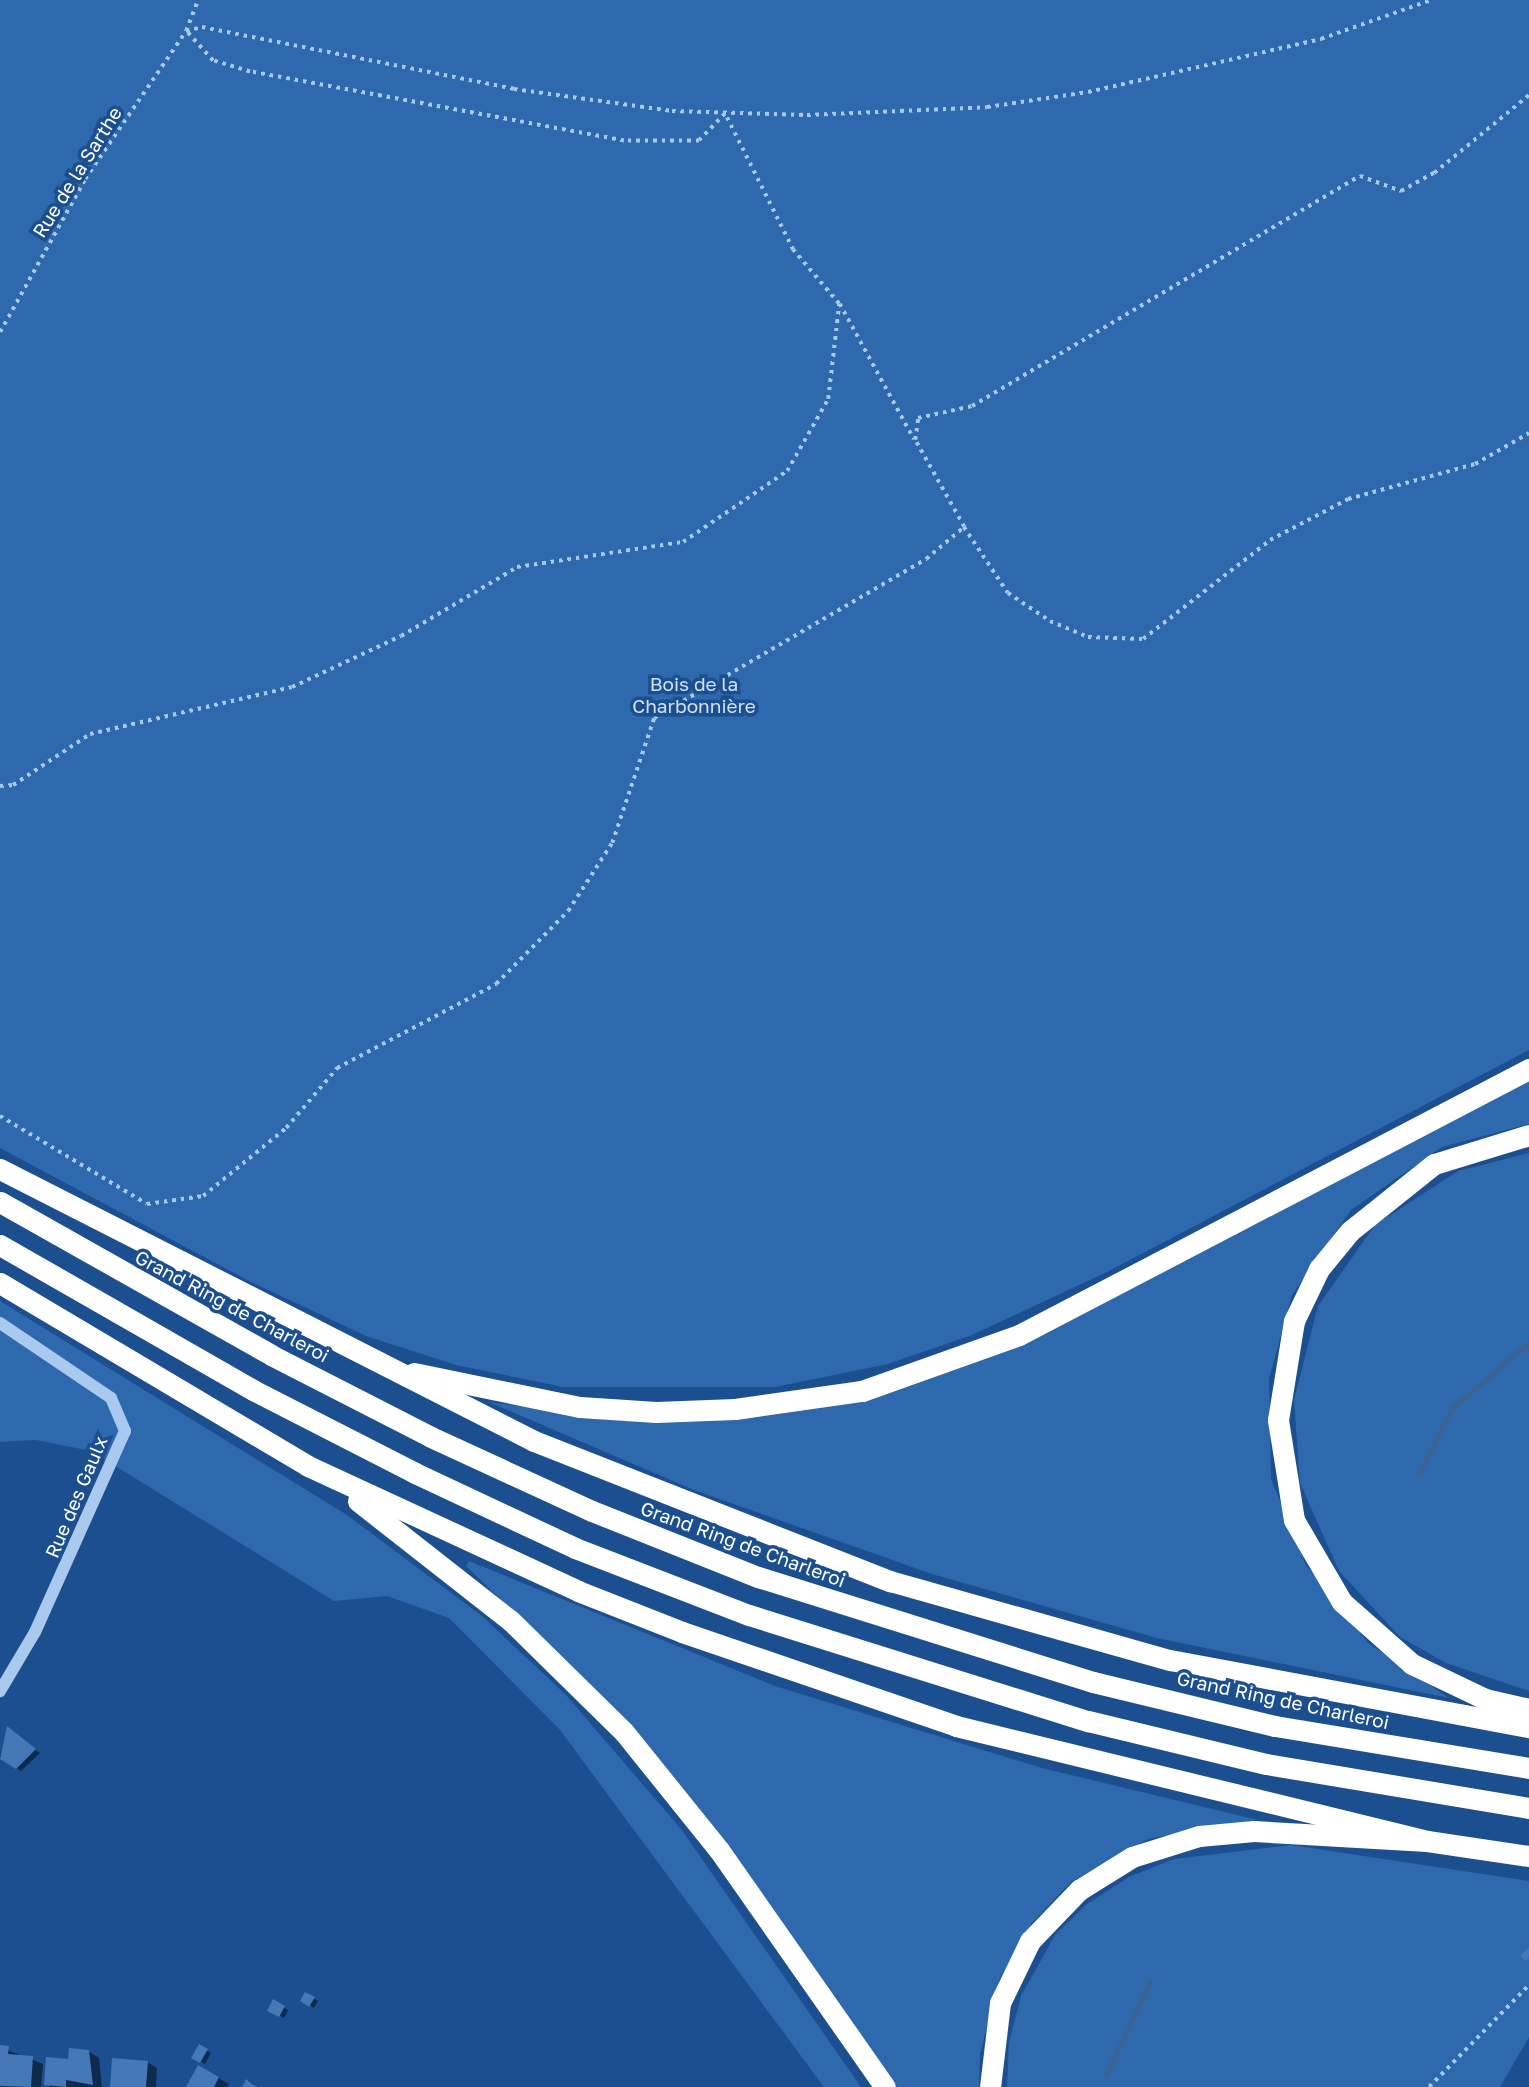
<!DOCTYPE html>
<html>
<head>
<meta charset="utf-8">
<style>
  body { margin:0 }
  #map { position:relative; width:1529px; height:2087px; overflow:hidden; background:#1b4f8f; font-family:"Golos Text",sans-serif }
  div>[style] { position:absolute }
  [style*='--x'] { left:calc(var(--x)*1px); top:calc(var(--y)*1px); width:calc(var(--w)*1px); rotate:calc(var(--a)*1deg) }
  .green>* { inset:0; background:#2e69ad }
  .shadow>* { inset:0; background:#0007 }
  .stream>* { height:5px; margin:-2.5px; padding:0 2.5px; transform-origin:2.5px; border-radius:2.5px; background:#3c6290 }
  .building>* { inset:0; background:#4478b7 }
  .path>* { height:3.5px; margin-top:-1.75px; transform-origin:0; background:repeating-linear-gradient(90deg,#a9c9ee 0 3.5px,transparent 0 8.5px) }
  .minor>* { height:12px; margin:-6px; padding:0 6px; transform-origin:6px; border-radius:6px; background:#a9c9ee }
  .highway>* { height:21px; margin:-10.5px; padding:0 10.5px; transform-origin:10.5px; border-radius:10.5px; background:#fff }
  span { translate:-50% -50%; white-space:nowrap; text-align:center; line-height:1.15; -webkit-text-stroke:7px #1b4f8f; paint-order:stroke }
  .street-label { font-size:19px; color:#fff }
  .park-label { font-size:19px; color:#cfe3fa }
</style>
</head>
<body>
<div id="map">
  <div class="green">
    <div style="clip-path:polygon(0 0,1529px 0,1529px 1050px,1109px 1271px,972px 1335px,888px 1364px,775px 1387px,563px 1387px,456px 1365px,366px 1336px,249px 1281px,0 1148px)"></div>
    <div style="clip-path:polygon(1529px 1079px,1529px 1124px,1442px 1147px,1351px 1210px,1292px 1295px,1269px 1379px,1271px 1479px,1306px 1565px,1368px 1643px,1449px 1698px,1157px 1638px,932px 1574px,694px 1490px,489px 1402px,563px 1412px,820px 1406px,903px 1388px,1015px 1346px)"></div>
    <div style="clip-path:polygon(1529px 1153px,1529px 1691px,1446px 1663px,1400px 1637px,1339px 1571px,1300px 1483px,1294px 1400px,1318px 1306px,1375px 1225px,1458px 1171px)"></div>
    <div style="clip-path:polygon(0 1301px,347px 1515px,482px 1616px,566px 1695px,681px 1829px,861px 2087px,824px 2087px,560px 1730px,449px 1618px,387px 1596px,334px 1601px,91px 1451px,36px 1440px,0 1442px)"></div>
    <div style="clip-path:polygon(469px 1561px,775px 1686px,1042px 1768px,1258px 1820px,1148px 1839px,1071px 1882px,1032px 1923px,999px 1980px,980px 2054px,979px 2087px,897px 2087px,702px 1812px,628px 1722px,466px 1566px)"></div>
    <div style="clip-path:polygon(1291px 1845px,1529px 1881px,1529px 2037px,1500px 2087px,1007px 2087px,1009px 2042px,1021px 1996px,1055px 1935px,1087px 1904px,1129px 1877px,1174px 1859px)"></div>
  </div>
  <div class="shadow">
    <div style="clip-path:polygon(7px 1729px,40px 1753px,21px 1771px,0 1757px)"></div>
    <div style="clip-path:polygon(306px 1994px,318px 2001px,314px 2008px,302px 2000px)"></div>
    <div style="clip-path:polygon(274px 2002px,288px 2010px,284px 2018px,270px 2010px)"></div>
    <div style="clip-path:polygon(199px 2046px,211px 2053px,205px 2064px,193px 2057px)"></div>
    <div style="clip-path:polygon(0 2047px,43px 2064px,41px 2087px,0 2087px)"></div>
    <div style="clip-path:polygon(88px 2051px,99px 2058px,102px 2087px,50px 2087px,48px 2059px,70px 2061px)"></div>
    <div style="clip-path:polygon(147px 2062px,157px 2068px,156px 2087px,113px 2087px)"></div>
    <div style="clip-path:polygon(199px 2067px,229px 2084px,227px 2087px,188px 2087px)"></div>
  </div>
  <div class="stream">
    <div style="--x:1420;--y:1472;--w:70;--a:-63.8"></div>
    <div style="--x:1451;--y:1409;--w:103;--a:-40.7"></div>
    <div style="--x:1106;--y:2075;--w:103;--a:-64.7"></div>
  </div>
  <div class="building">
    <div style="clip-path:polygon(7px 1726px,36px 1749px,16px 1769px,0 1759px)"></div>
    <div style="clip-path:polygon(1529px 1947px,1529px 1958px,1526px 1961px,1520px 1956px)"></div>
    <div style="clip-path:polygon(305px 1992px,315px 1997px,309px 2007px,300px 2001px)"></div>
    <div style="clip-path:polygon(273px 1999px,285px 2006px,279px 2017px,267px 2011px)"></div>
    <div style="clip-path:polygon(199px 2044px,208px 2049px,200px 2063px,191px 2058px)"></div>
    <div style="clip-path:polygon(0 2045px,9px 2046px,8px 2054px,33px 2056px,31px 2087px,0 2086px)"></div>
    <div style="clip-path:polygon(69px 2048px,89px 2050px,93px 2085px,66px 2080px,66px 2087px,44px 2085px,46px 2057px,68px 2059px)"></div>
    <div style="clip-path:polygon(112px 2058px,148px 2061px,146px 2087px,110px 2087px)"></div>
    <div style="clip-path:polygon(198px 2065px,219px 2077px,214px 2087px,186px 2087px)"></div>
    <div style="clip-path:polygon(246px 2079px,253px 2085px,258px 2087px,242px 2087px)"></div>
  </div>
  <div class="path">
    <div style="--x:186;--y:31;--w:16;--a:-14"></div>
    <div style="--x:202;--y:27;--w:318;--a:11.2"></div>
    <div style="--x:514;--y:89;--w:160;--a:7.9"></div>
    <div style="--x:672;--y:111;--w:135;--a:1.7"></div>
    <div style="--x:807;--y:115;--w:180;--a:-2.5"></div>
    <div style="--x:987;--y:107;--w:102;--a:-8.4"></div>
    <div style="--x:1088;--y:92;--w:239;--a:-12.8"></div>
    <div style="--x:1321;--y:39;--w:117;--a:-19.5"></div>
    <div style="--x:840;--y:304;--w:154;--a:61.3"></div>
    <div style="--x:0;--y:332;--w:175;--a:-60.9"></div>
    <div style="--x:85;--y:179;--w:179;--a:-55.7"></div>
    <div style="--x:186;--y:31;--w:33;--a:-69"></div>
    <div style="--x:964;--y:527;--w:79;--a:56.3"></div>
    <div style="--x:1008;--y:593;--w:50;--a:33.7"></div>
    <div style="--x:1050;--y:621;--w:41;--a:22.8"></div>
    <div style="--x:1088;--y:637;--w:55;--a:2.1"></div>
    <div style="--x:1143;--y:639;--w:161;--a:-37.9"></div>
    <div style="--x:1270;--y:540;--w:88;--a:-27.7"></div>
    <div style="--x:1348;--y:499;--w:132;--a:-15.4"></div>
    <div style="--x:1475;--y:464;--w:62;--a:-29.9"></div>
    <div style="--x:0;--y:786;--w:13;--a:-4"></div>
    <div style="--x:13;--y:785;--w:92;--a:-33.5"></div>
    <div style="--x:90;--y:734;--w:207;--a:-13.1"></div>
    <div style="--x:292;--y:687;--w:120;--a:-25.1"></div>
    <div style="--x:401;--y:636;--w:135;--a:-30.7"></div>
    <div style="--x:517;--y:567;--w:168;--a:-8.6"></div>
    <div style="--x:683;--y:542;--w:126;--a:-34.3"></div>
    <div style="--x:787;--y:471;--w:83;--a:-60.3"></div>
    <div style="--x:828;--y:399;--w:96;--a:-83.4"></div>
    <div style="--x:839;--y:304;--w:71;--a:-130.4"></div>
    <div style="--x:793;--y:250;--w:152;--a:-116.6"></div>
    <div style="--x:725;--y:114;--w:37;--a:134"></div>
    <div style="--x:699;--y:141;--w:75;--a:180"></div>
    <div style="--x:624;--y:141;--w:380;--a:-169.5"></div>
    <div style="--x:250;--y:72;--w:39;--a:-163"></div>
    <div style="--x:213;--y:61;--w:40;--a:-132"></div>
    <div style="--x:0;--y:1116;--w:171;--a:30.9"></div>
    <div style="--x:147;--y:1204;--w:57;--a:-8.1"></div>
    <div style="--x:203;--y:1196;--w:107;--a:-39.3"></div>
    <div style="--x:286;--y:1128;--w:79;--a:-49.6"></div>
    <div style="--x:337;--y:1068;--w:180;--a:-27.8"></div>
    <div style="--x:496;--y:984;--w:103;--a:-45.4"></div>
    <div style="--x:568;--y:911;--w:81;--a:-57.1"></div>
    <div style="--x:612;--y:843;--w:132;--a:-71.4"></div>
    <div style="--x:654;--y:718;--w:315;--a:-30.3"></div>
    <div style="--x:926;--y:559;--w:50;--a:-40.1"></div>
    <div style="--x:964;--y:527;--w:100;--a:-119.4"></div>
    <div style="--x:915;--y:440;--w:22;--a:-82"></div>
    <div style="--x:918;--y:418;--w:55;--a:-12.5"></div>
    <div style="--x:972;--y:406;--w:451;--a:-30.7"></div>
    <div style="--x:1360;--y:176;--w:44;--a:20.1"></div>
    <div style="--x:1401;--y:191;--w:38;--a:-29"></div>
    <div style="--x:1434;--y:173;--w:123;--a:-39.4"></div>
    <div style="--x:1429;--y:2087;--w:143;--a:-45.6"></div>
  </div>
  <div class="minor">
    <div style="--x:0;--y:1323;--w:134;--a:34"></div>
    <div style="--x:111;--y:1398;--w:36;--a:67"></div>
    <div style="--x:125;--y:1431;--w:220;--a:114.1"></div>
    <div style="--x:35;--y:1632;--w:69;--a:120.7"></div>
  </div>
  <div class="highway">
    <div style="--x:1529;--y:1135;--w:99;--a:163"></div>
    <div style="--x:1434;--y:1164;--w:107;--a:141.4"></div>
    <div style="--x:1350;--y:1231;--w:49;--a:129.2"></div>
    <div style="--x:1319;--y:1269;--w:58;--a:115.7"></div>
    <div style="--x:1294;--y:1321;--w:100;--a:99.2"></div>
    <div style="--x:1278;--y:1420;--w:101;--a:80.9"></div>
    <div style="--x:1294;--y:1520;--w:95;--a:59.7"></div>
    <div style="--x:1342;--y:1602;--w:94;--a:41.5"></div>
    <div style="--x:1412;--y:1664;--w:81;--a:25.6"></div>
    <div style="--x:1485;--y:1699;--w:45;--a:12.8"></div>
    <div style="--x:0;--y:1169;--w:599;--a:26.99"></div>
    <div style="--x:534;--y:1441;--w:383;--a:21.5"></div>
    <div style="--x:890;--y:1581;--w:291;--a:15.8"></div>
    <div style="--x:1170;--y:1660;--w:365;--a:10.6"></div>
    <div style="--x:0;--y:1202;--w:311;--a:29.4"></div>
    <div style="--x:271;--y:1355;--w:180;--a:27.1"></div>
    <div style="--x:431;--y:1437;--w:177;--a:24.7"></div>
    <div style="--x:592;--y:1511;--w:179;--a:21.7"></div>
    <div style="--x:758;--y:1577;--w:351;--a:17.4"></div>
    <div style="--x:1093;--y:1682;--w:187;--a:13.6"></div>
    <div style="--x:1275;--y:1726;--w:257;--a:9.4"></div>
    <div style="--x:0;--y:1245;--w:292;--a:29.8"></div>
    <div style="--x:253;--y:1390;--w:182;--a:27.1"></div>
    <div style="--x:415;--y:1473;--w:177;--a:25.1"></div>
    <div style="--x:575;--y:1548;--w:186;--a:21.1"></div>
    <div style="--x:749;--y:1615;--w:355;--a:17.4"></div>
    <div style="--x:1088;--y:1721;--w:183;--a:13.6"></div>
    <div style="--x:1266;--y:1764;--w:267;--a:9.5"></div>
    <div style="--x:0;--y:1283;--w:358;--a:30.7"></div>
    <div style="--x:308;--y:1466;--w:298;--a:24.8"></div>
    <div style="--x:578;--y:1591;--w:112;--a:21.5"></div>
    <div style="--x:682;--y:1632;--w:290;--a:18.9"></div>
    <div style="--x:956;--y:1726;--w:485;--a:13.7"></div>
    <div style="--x:414;--y:1373;--w:169;--a:11.6"></div>
    <div style="--x:580;--y:1407;--w:76;--a:3.8"></div>
    <div style="--x:656;--y:1412;--w:79;--a:-2.2"></div>
    <div style="--x:735;--y:1409;--w:128;--a:-8.1"></div>
    <div style="--x:862;--y:1391;--w:167;--a:-19.6"></div>
    <div style="--x:1019;--y:1335;--w:575;--a:-27.55"></div>
    <div style="--x:358;--y:1501;--w:194;--a:38.1"></div>
    <div style="--x:511;--y:1621;--w:158;--a:44.5"></div>
    <div style="--x:624;--y:1732;--w:151;--a:51.2"></div>
    <div style="--x:719;--y:1850;--w:289;--a:55"></div>
    <div style="--x:990;--y:2087;--w:85;--a:-83.2"></div>
    <div style="--x:1000;--y:2003;--w:69;--a:-64.2"></div>
    <div style="--x:1030;--y:1941;--w:71;--a:-46.1"></div>
    <div style="--x:1079;--y:1890;--w:62;--a:-31.9"></div>
    <div style="--x:1132;--y:1857;--w:70;--a:-17.4"></div>
    <div style="--x:1199;--y:1836;--w:55;--a:-5.2"></div>
    <div style="--x:1254;--y:1831;--w:173;--a:3.3"></div>
    <div style="--x:1427;--y:1841;--w:103;--a:8.4"></div>
  </div>
  <div class="street-label">
    <span style="left:77px;top:172px;rotate:-58deg">Rue de la Sarthe</span>
    <span style="left:232px;top:1306px;rotate:28deg">Grand Ring de Charleroi</span>
    <span style="left:76px;top:1497px;rotate:-67deg">Rue des Gaulx</span>
    <span style="left:743px;top:1544px;rotate:20deg">Grand Ring de Charleroi</span>
    <span style="left:1283px;top:1700px;rotate:12deg">Grand Ring de Charleroi</span>
  </div>
  <div class="park-label">
    <span style="left:694px;top:695px">Bois de la<br>Charbonnière</span>
  </div>
</div>
</body>
</html>
